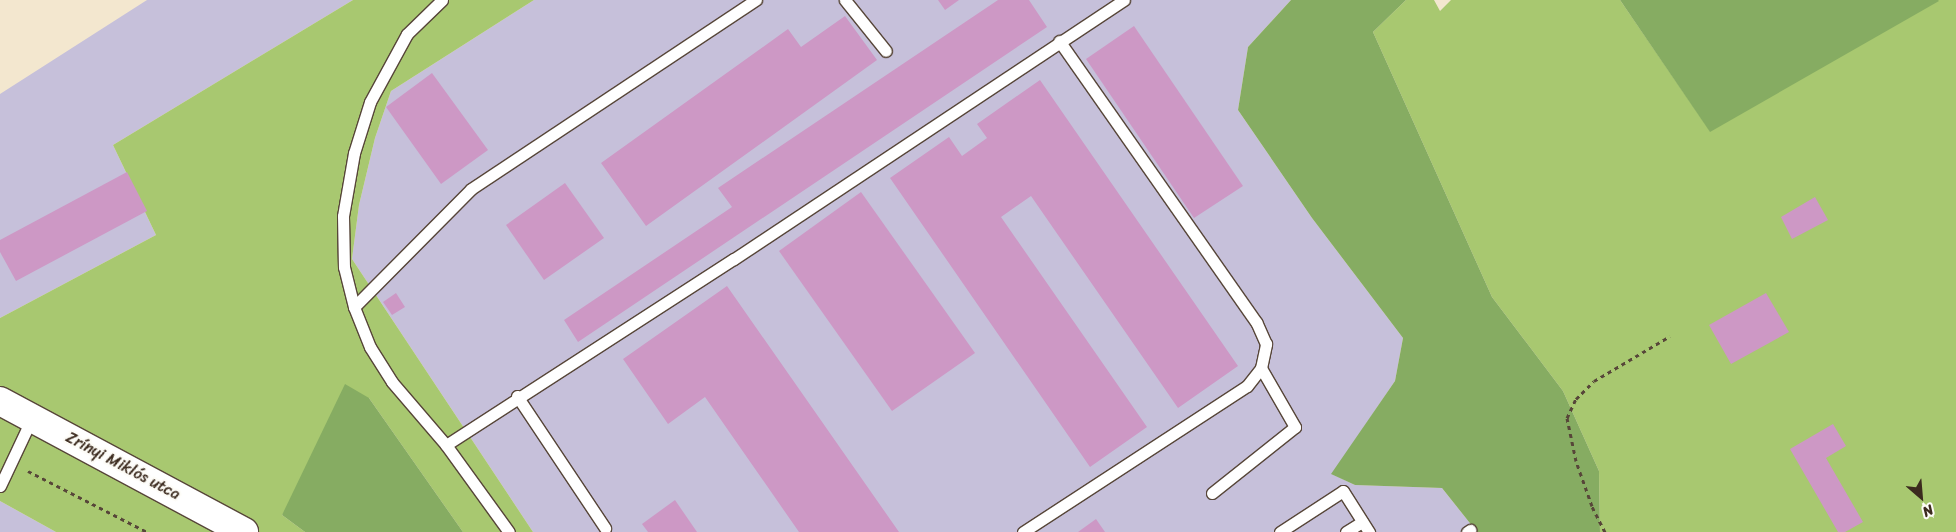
<!DOCTYPE html>
<html>
<head>
<meta charset="utf-8">
<style>
  body { margin:0 }
  #map { position:relative; width:1956px; height:532px; overflow:hidden; background:#f3e7cf; font-family:Sriracha,sans-serif }
  div>[style] { position:absolute }
  [style*='--x'] { left:calc(var(--x)*1px); top:calc(var(--y)*1px); width:calc(var(--w)*1px); rotate:calc(var(--a)*1deg) }
  .industrial>* { inset:0; background:#c6c0da }
  .green>* { inset:0; background:#a8c870 }
  .forest>* { inset:0; background:#86ac62 }
  .building>* { inset:0; background:#cd98c5 }
  .path>* { height:3px; margin-top:-1.5px; transform-origin:0; background:repeating-linear-gradient(90deg,#574639 0 4px,transparent 0 8px) }
  .roads { filter:drop-shadow(1px 0 #574639) drop-shadow(-1px 0 #574639) drop-shadow(0 1px #574639) drop-shadow(0 -1px #574639) }
  .service>* { height:11px; margin:-5.5px; padding:0 5.5px; transform-origin:5.5px; border-radius:5.5px; background:#fff }
  .secondary>* { height:28px; margin:-14px; padding:0 14px; transform-origin:14px; border-radius:14px; background:#fff }
  span { translate:-50% -50%; white-space:nowrap; text-align:center; line-height:1.15; -webkit-text-stroke:4.5px #fdfcf7; paint-order:stroke }
  .street-label { font-size:16px; color:#3b2a1e }
  .north { position:absolute; left:1896px; top:472px; width:50px; height:50px; -webkit-text-stroke:4px #fdfcf7; paint-order:stroke; rotate:153deg; font-size:14px; font-weight:700; line-height:20px; text-align:center; color:#3b2a1e }
  .north::after { content:''; display:block; margin:auto; width:18px; height:22px; background:#3b2a1e; clip-path:polygon(50% 0,100% 100%,50% 72%,0 100%) }
</style>
</head>
<body>
<div id="map">
  <div class="industrial">
    <div style="clip-path:polygon(147px 0,353px 0,113px 145px,156px 235px,0 318px,0 94px)"></div>
    <div style="clip-path:polygon(534px 0,1291px 0,1248px 47px,1238px 110px,1312px 218px,1403px 338px,1395px 381px,1332px 474px,1355px 485px,1442px 488px,1477px 532px,533px 532px,352px 259px,359px 205px,375px 138px,391px 91px)"></div>
    <div style="clip-path:polygon(0 501px,56px 532px,0 532px)"></div>
  </div>
  <div class="green">
    <div style="clip-path:polygon(353px 0,534px 0,391px 91px,375px 138px,359px 205px,352px 259px,533px 532px,463px 532px,369px 398px,282px 515px,305px 532px,56px 532px,0 501px,0 318px,156px 235px,113px 145px)"></div>
    <div style="clip-path:polygon(1406px 0,1434px 0,1440px 11px,1451px 0,1620px 0,1710px 131px,1938px 0,1956px 0,1956px 532px,1600px 532px,1599px 471px,1563px 391px,1492px 297px,1373px 32px)"></div>
  </div>
  <div class="forest">
    <div style="clip-path:polygon(1291px 0,1406px 0,1373px 32px,1492px 297px,1563px 391px,1599px 471px,1600px 532px,1477px 532px,1442px 488px,1355px 485px,1331px 474px,1395px 381px,1403px 338px,1312px 218px,1238px 110px,1248px 47px)"></div>
    <div style="clip-path:polygon(1620px 0,1938px 0,1939px 1px,1710px 132px)"></div>
    <div style="clip-path:polygon(345px 384px,369px 398px,463px 532px,305px 532px,282px 515px)"></div>
  </div>
  <div class="building">
    <div style="clip-path:polygon(938px 0,959px 0,945px 10px)"></div>
    <div style="clip-path:polygon(998px 0,1029px 0,1047px 27px,578px 342px,564px 320px,732px 207px,718px 188px)"></div>
    <div style="clip-path:polygon(845px 16px,877px 60px,646px 226px,601px 163px,788px 29px,801px 47px)"></div>
    <div style="clip-path:polygon(1134px 26px,1243px 186px,1194px 218px,1086px 59px)"></div>
    <div style="clip-path:polygon(432px 73px,488px 150px,441px 184px,386px 107px)"></div>
    <div style="clip-path:polygon(1040px 80px,1238px 366px,1178px 408px,1031px 196px,1001px 217px,1147px 427px,1090px 467px,890px 178px,949px 137px,962px 156px,987px 138px,977px 124px)"></div>
    <div style="clip-path:polygon(127px 172px,147px 211px,16px 281px,0 252px,0 240px)"></div>
    <div style="clip-path:polygon(565px 183px,604px 238px,544px 280px,506px 225px)"></div>
    <div style="clip-path:polygon(861px 192px,975px 353px,892px 411px,779px 251px)"></div>
    <div style="clip-path:polygon(1815px 197px,1828px 220px,1792px 239px,1781px 217px)"></div>
    <div style="clip-path:polygon(727px 286px,899px 532px,799px 532px,705px 397px,668px 424px,623px 359px)"></div>
    <div style="clip-path:polygon(396px 293px,405px 307px,392px 315px,383px 302px)"></div>
    <div style="clip-path:polygon(1766px 293px,1789px 332px,1731px 364px,1709px 325px)"></div>
    <div style="clip-path:polygon(1833px 424px,1846px 446px,1826px 458px,1863px 522px,1845px 532px,1838px 532px,1790px 449px)"></div>
    <div style="clip-path:polygon(675px 500px,697px 532px,648px 532px,642px 524px)"></div>
    <div style="clip-path:polygon(1096px 519px,1105px 532px,1078px 532px)"></div>
  </div>
  <div class="path">
    <div style="--x:28;--y:471;--w:134;--a:27.1"></div>
    <div style="--x:1605;--y:532;--w:29;--a:-117"></div>
    <div style="--x:1592;--y:506;--w:48;--a:-109.6"></div>
    <div style="--x:1576;--y:461;--w:44;--a:-101.8"></div>
    <div style="--x:1567;--y:418;--w:21;--a:-65"></div>
    <div style="--x:1576;--y:399;--w:25;--a:-45"></div>
    <div style="--x:1594;--y:381;--w:88;--a:-30.6"></div>
  </div>
  <div class="roads">
    <div class="service">
      <div style="--x:442;--y:0;--w:49;--a:135.8"></div>
      <div style="--x:407;--y:34;--w:77;--a:118.6"></div>
      <div style="--x:370;--y:102;--w:53;--a:107.4"></div>
      <div style="--x:354;--y:153;--w:64;--a:99.9"></div>
      <div style="--x:343;--y:216;--w:51;--a:88.9"></div>
      <div style="--x:344;--y:267;--w:41;--a:76"></div>
      <div style="--x:354;--y:307;--w:43;--a:68.2"></div>
      <div style="--x:370;--y:347;--w:41;--a:57.8"></div>
      <div style="--x:392;--y:382;--w:83;--a:49.4"></div>
      <div style="--x:446;--y:445;--w:107;--a:54.1"></div>
      <div style="--x:845;--y:0;--w:65;--a:51.2"></div>
      <div style="--x:354;--y:307;--w:166;--a:-45.2"></div>
      <div style="--x:471;--y:189;--w:342;--a:-33.6"></div>
      <div style="--x:517;--y:396;--w:159;--a:56.3"></div>
      <div style="--x:446;--y:445;--w:343;--a:-32.9"></div>
      <div style="--x:734;--y:259;--w:468;--a:-33.6"></div>
      <div style="--x:0;--y:486;--w:75;--a:-64.8"></div>
      <div style="--x:1212;--y:493;--w:106;--a:-38.5"></div>
      <div style="--x:1295;--y:427;--w:68;--a:-120"></div>
      <div style="--x:1023;--y:532;--w:267;--a:-33.1"></div>
      <div style="--x:1247;--y:386;--w:23;--a:-52"></div>
      <div style="--x:1261;--y:368;--w:25;--a:-78"></div>
      <div style="--x:1266;--y:344;--w:24;--a:-114"></div>
      <div style="--x:1256;--y:322;--w:343;--a:-125"></div>
      <div style="--x:1280;--y:532;--w:75;--a:-33.1"></div>
      <div style="--x:1343;--y:491;--w:49;--a:57.6"></div>
      <div style="--x:1346;--y:532;--w:19;--a:-32"></div>
      <div style="--x:1467;--y:532;--w:4;--a:-34"></div>
    </div>
    <div class="secondary">
      <div style="--x:0;--y:401;--w:277;--a:28.2"></div>
    </div>
  </div>
  <div class="street-label">
    <span style="left:123px;top:466px;rotate:28deg">Zrínyi Miklós utca</span>
  </div>
  <div class="north">N</div>
</div>
</body>
</html>
